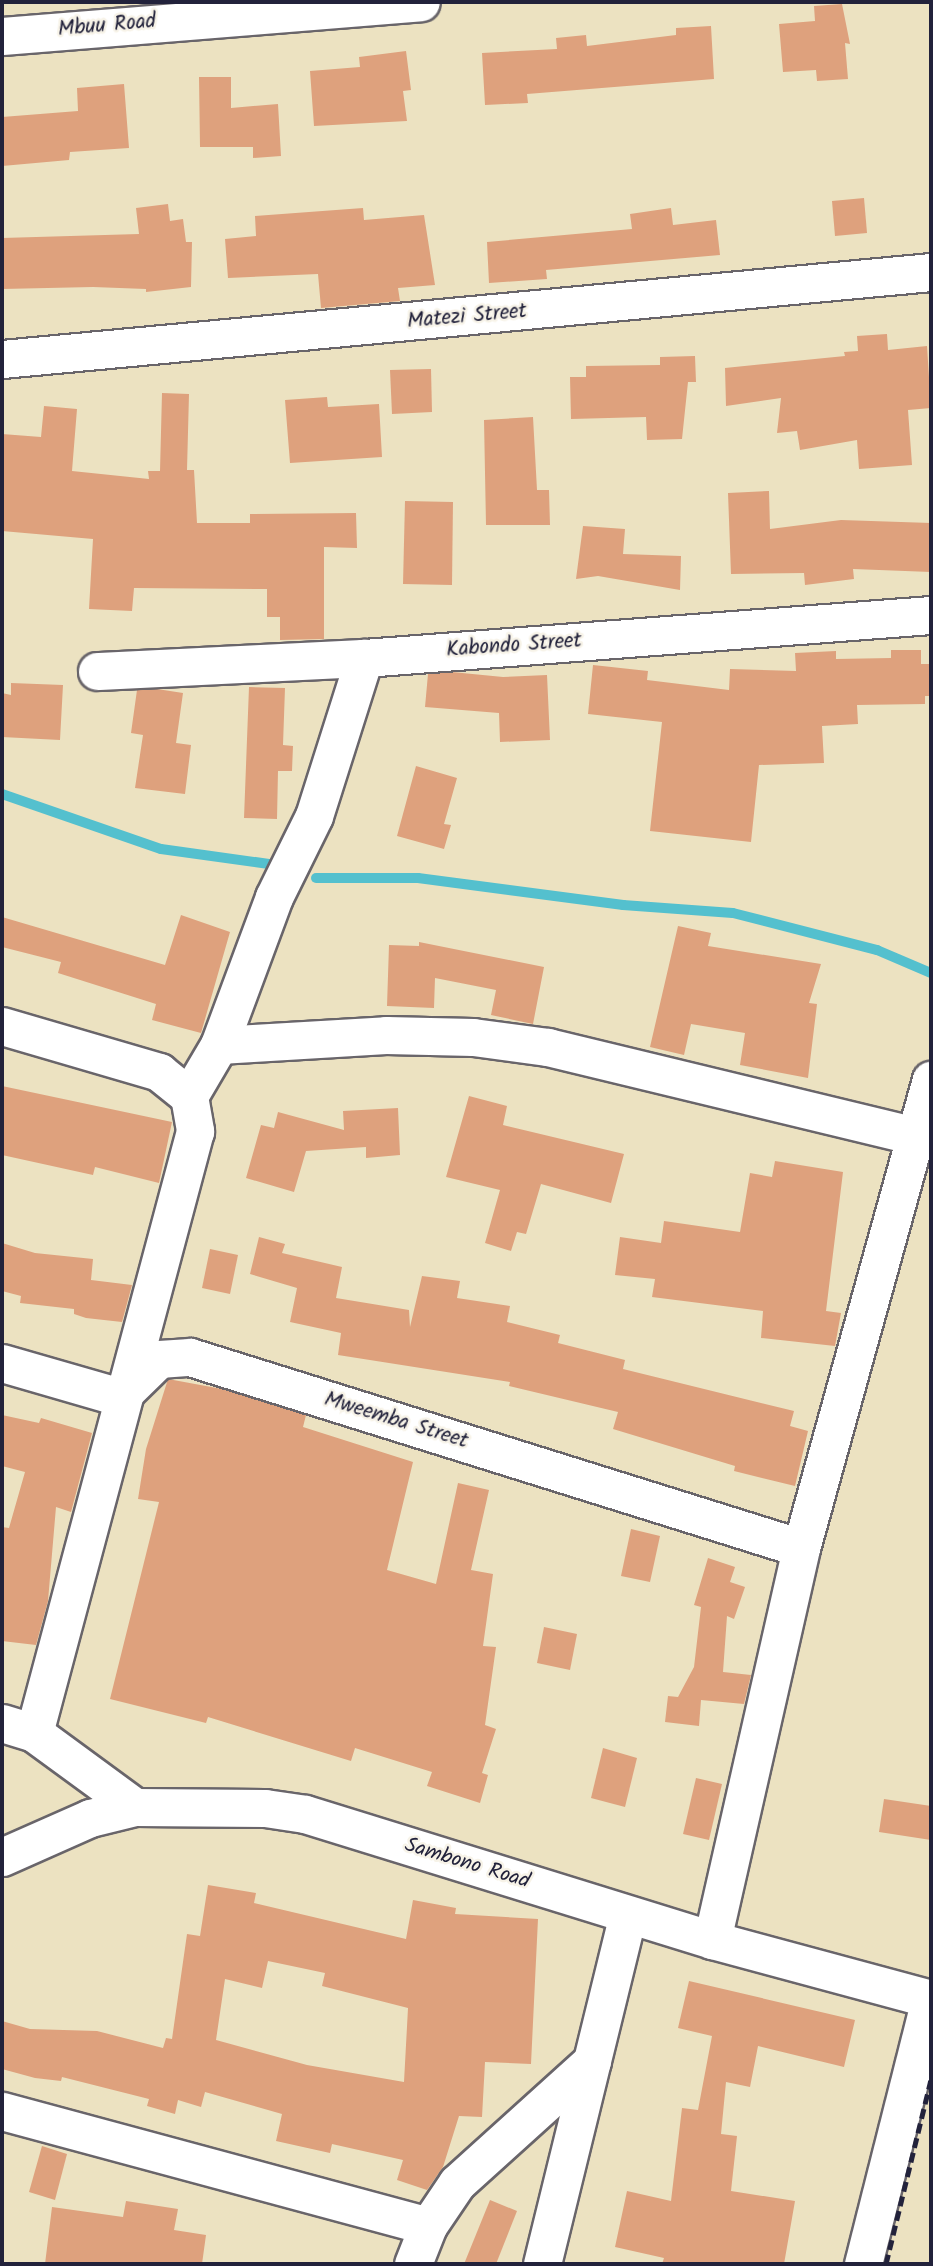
<!DOCTYPE html>
<html>
<head>
<meta charset="utf-8">
<style>
  body { margin:0 }
  #map { position:relative; width:933px; height:2266px; overflow:hidden; background:#ece2c1; font-family:Kalam,sans-serif }
  div>[style] { position:absolute }
  [style*='--x'] { left:calc(var(--x)*1px); top:calc(var(--y)*1px); width:calc(var(--w)*1px); rotate:calc(var(--a)*1deg) }
  .stream>* { height:10px; margin:-5px; padding:0 5px; transform-origin:5px; border-radius:5px; background:#54c0ce }
  .building>* { inset:0; background:#dea17d }
  .roads { filter:drop-shadow(2px 0 #69656a) drop-shadow(-2px 0 #69656a) drop-shadow(0 2px #69656a) drop-shadow(0 -2px #69656a) }
  .minor>* { height:37px; margin:-18.5px; padding:0 18.5px; transform-origin:18.5px; border-radius:18.5px; background:#fff }
  .rail>* { height:5px; margin-top:-2.5px; transform-origin:0; background:repeating-linear-gradient(90deg,#22223b 0 10px,transparent 0 15px) }
  span { translate:-50% -50%; white-space:nowrap; text-align:center; line-height:1.15; -webkit-text-stroke:5px #f7f3e8; paint-order:stroke }
  .street-label { font-size:21px; color:#22223b }
  .frame { position:absolute; inset:0; border:4px solid #22223b; pointer-events:none }
</style>
</head>
<body>
<div id="map">
  <div class="stream">
    <div style="--x:2;--y:794;--w:168;--a:19.1"></div>
    <div style="--x:161;--y:849;--w:109;--a:7.9"></div>
    <div style="--x:316;--y:878;--w:102;--a:0"></div>
    <div style="--x:418;--y:878;--w:207;--a:7.5"></div>
    <div style="--x:623;--y:905;--w:110;--a:4.2"></div>
    <div style="--x:733;--y:913;--w:149;--a:14.4"></div>
    <div style="--x:877;--y:950;--w:59;--a:23.1"></div>
  </div>
  <div class="building">
    <div style="clip-path:polygon(842px 4px,850px 44px,845px 43px,848px 79px,817px 81px,816px 70px,783px 72px,779px 24px,815px 21px,814px 6px)"></div>
    <div style="clip-path:polygon(711px 26px,714px 79px,527px 94px,528px 103px,485px 105px,482px 53px,557px 49px,556px 38px,586px 35px,587px 46px,676px 35px,676px 28px)"></div>
    <div style="clip-path:polygon(406px 51px,411px 90px,403px 91px,407px 121px,314px 126px,310px 71px,360px 67px,359px 57px)"></div>
    <div style="clip-path:polygon(199px 77px,231px 77px,231px 108px,278px 104px,281px 156px,253px 158px,253px 147px,200px 147px)"></div>
    <div style="clip-path:polygon(124px 84px,129px 148px,70px 152px,69px 160px,2px 166px,2px 117px,78px 111px,77px 88px)"></div>
    <div style="clip-path:polygon(864px 198px,867px 233px,835px 236px,832px 201px)"></div>
    <div style="clip-path:polygon(168px 204px,170px 221px,183px 219px,186px 242px,192px 242px,191px 287px,146px 292px,146px 289px,93px 287px,2px 289px,2px 238px,139px 234px,136px 208px)"></div>
    <div style="clip-path:polygon(363px 208px,364px 220px,424px 215px,435px 285px,398px 288px,400px 301px,321px 308px,318px 274px,228px 278px,225px 239px,256px 236px,255px 216px)"></div>
    <div style="clip-path:polygon(671px 208px,673px 225px,716px 220px,720px 255px,546px 270px,547px 279px,489px 283px,487px 242px,632px 229px,630px 214px)"></div>
    <div style="clip-path:polygon(887px 334px,888px 350px,927px 346px,931px 408px,908px 410px,912px 465px,859px 469px,857px 440px,800px 450px,797px 431px,777px 433px,781px 398px,726px 406px,725px 368px,845px 356px,844px 352px,858px 351px,857px 336px)"></div>
    <div style="clip-path:polygon(695px 356px,696px 382px,688px 382px,682px 439px,647px 440px,646px 417px,571px 419px,570px 377px,586px 377px,586px 366px,660px 365px,660px 357px)"></div>
    <div style="clip-path:polygon(431px 369px,432px 412px,392px 414px,390px 370px)"></div>
    <div style="clip-path:polygon(162px 393px,189px 394px,187px 470px,194px 470px,197px 523px,250px 523px,250px 514px,356px 513px,357px 548px,324px 547px,324px 639px,280px 640px,280px 617px,267px 617px,267px 589px,134px 588px,132px 611px,89px 609px,93px 539px,2px 531px,2px 434px,41px 437px,44px 406px,77px 409px,72px 471px,149px 479px,148px 471px,160px 471px)"></div>
    <div style="clip-path:polygon(327px 397px,328px 407px,379px 404px,382px 457px,290px 463px,285px 400px)"></div>
    <div style="clip-path:polygon(533px 417px,537px 490px,549px 490px,550px 525px,486px 525px,484px 420px)"></div>
    <div style="clip-path:polygon(769px 491px,770px 529px,841px 520px,931px 523px,931px 572px,853px 569px,854px 579px,805px 585px,804px 573px,731px 574px,728px 493px)"></div>
    <div style="clip-path:polygon(405px 501px,453px 502px,452px 585px,403px 584px)"></div>
    <div style="clip-path:polygon(583px 526px,625px 529px,623px 554px,681px 556px,680px 590px,598px 576px,576px 579px)"></div>
    <div style="clip-path:polygon(891px 650px,921px 650px,921px 664px,931px 664px,931px 696px,925px 696px,925px 704px,857px 705px,858px 724px,822px 726px,824px 763px,759px 765px,751px 842px,650px 831px,662px 722px,588px 714px,593px 665px,648px 671px,647px 680px,729px 690px,730px 669px,796px 671px,795px 653px,836px 651px,836px 659px,891px 658px)"></div>
    <div style="clip-path:polygon(452px 672px,503px 677px,547px 675px,550px 740px,500px 742px,499px 713px,425px 707px,428px 674px)"></div>
    <div style="clip-path:polygon(11px 683px,63px 685px,60px 740px,2px 737px,2px 693px,11px 695px)"></div>
    <div style="clip-path:polygon(249px 687px,285px 688px,283px 745px,293px 746px,292px 771px,278px 771px,277px 819px,244px 818px)"></div>
    <div style="clip-path:polygon(157px 689px,183px 693px,176px 743px,191px 745px,185px 794px,135px 788px,143px 735px,131px 733px,137px 690px)"></div>
    <div style="clip-path:polygon(416px 766px,457px 778px,444px 824px,451px 825px,444px 849px,397px 836px)"></div>
    <div style="clip-path:polygon(181px 915px,230px 932px,201px 1033px,152px 1020px,156px 1004px,58px 973px,61px 962px,2px 947px,2px 917px,165px 965px)"></div>
    <div style="clip-path:polygon(678px 926px,711px 933px,708px 946px,821px 964px,809px 1003px,817px 1004px,808px 1078px,740px 1065px,745px 1033px,691px 1024px,684px 1055px,650px 1047px)"></div>
    <div style="clip-path:polygon(419px 942px,544px 967px,533px 1024px,491px 1015px,496px 990px,435px 978px,434px 1008px,387px 1006px,389px 945px,419px 946px)"></div>
    <div style="clip-path:polygon(2px 1086px,172px 1122px,159px 1183px,95px 1167px,93px 1175px,2px 1155px)"></div>
    <div style="clip-path:polygon(469px 1096px,507px 1106px,503px 1125px,624px 1154px,611px 1203px,541px 1184px,526px 1234px,517px 1232px,511px 1251px,485px 1243px,500px 1190px,446px 1177px)"></div>
    <div style="clip-path:polygon(398px 1108px,400px 1155px,366px 1158px,366px 1147px,306px 1151px,294px 1192px,246px 1178px,261px 1125px,274px 1128px,278px 1112px,344px 1130px,343px 1111px)"></div>
    <div style="clip-path:polygon(775px 1161px,843px 1172px,826px 1311px,841px 1313px,835px 1346px,761px 1338px,763px 1311px,652px 1297px,655px 1279px,615px 1275px,620px 1237px,661px 1243px,664px 1221px,740px 1232px,750px 1173px,772px 1177px)"></div>
    <div style="clip-path:polygon(259px 1237px,285px 1244px,282px 1253px,342px 1267px,336px 1298px,409px 1310px,410px 1327px,422px 1276px,460px 1281px,457px 1298px,510px 1306px,507px 1322px,560px 1335px,558px 1343px,625px 1360px,623px 1369px,794px 1411px,790px 1426px,808px 1431px,795px 1486px,734px 1471px,735px 1466px,613px 1429px,618px 1412px,509px 1386px,510px 1382px,338px 1355px,341px 1333px,290px 1322px,297px 1288px,250px 1274px)"></div>
    <div style="clip-path:polygon(2px 1243px,35px 1253px,93px 1259px,91px 1280px,132px 1285px,122px 1322px,86px 1318px,74px 1314px,74px 1309px,20px 1303px,21px 1296px,2px 1291px)"></div>
    <div style="clip-path:polygon(210px 1249px,238px 1255px,230px 1294px,202px 1288px)"></div>
    <div style="clip-path:polygon(168px 1379px,222px 1389px,306px 1415px,303px 1427px,413px 1462px,387px 1570px,436px 1584px,458px 1483px,489px 1490px,471px 1570px,493px 1574px,483px 1646px,496px 1647px,485px 1725px,496px 1729px,482px 1773px,488px 1775px,480px 1803px,427px 1786px,432px 1772px,355px 1748px,351px 1761px,208px 1717px,206px 1723px,110px 1699px,159px 1502px,138px 1499px,146px 1449px)"></div>
    <div style="clip-path:polygon(2px 1415px,39px 1423px,41px 1418px,92px 1433px,71px 1512px,56px 1507px,48px 1601px,36px 1645px,2px 1641px,2px 1527px,9px 1528px,25px 1472px,2px 1466px)"></div>
    <div style="clip-path:polygon(631px 1529px,660px 1536px,650px 1582px,621px 1576px)"></div>
    <div style="clip-path:polygon(708px 1558px,735px 1567px,730px 1582px,745px 1587px,734px 1619px,727px 1616px,723px 1672px,751px 1675px,744px 1704px,701px 1700px,699px 1726px,665px 1722px,668px 1696px,678px 1697px,694px 1667px,701px 1607px,694px 1605px)"></div>
    <div style="clip-path:polygon(544px 1627px,577px 1634px,570px 1670px,537px 1663px)"></div>
    <div style="clip-path:polygon(603px 1748px,637px 1758px,625px 1807px,591px 1798px)"></div>
    <div style="clip-path:polygon(696px 1778px,722px 1784px,709px 1840px,683px 1834px)"></div>
    <div style="clip-path:polygon(884px 1799px,931px 1806px,931px 1840px,879px 1832px)"></div>
    <div style="clip-path:polygon(evenodd,208px 1885px,256px 1893px,254px 1903px,406px 1939px,413px 1900px,456px 1908px,455px 1914px,538px 1919px,531px 2064px,485px 2062px,482px 2117px,459px 2116px,443px 2167px,427px 2190px,397px 2180px,403px 2160px,332px 2144px,330px 2153px,276px 2141px,282px 2114px,205px 2092px,201px 2107px,178px 2100px,175px 2114px,147px 2106px,149px 2099px,62px 2077px,61px 2081px,35px 2078px,2px 2069px,2px 2021px,30px 2029px,97px 2031px,163px 2048px,166px 2038px,172px 2039px,187px 1934px,200px 1936px,208px 1885px,268px 1961px,325px 1973px,322px 1986px,408px 2008px,404px 2082px,307px 2065px,216px 2040px,225px 1979px,262px 1988px,268px 1961px)"></div>
    <div style="clip-path:polygon(689px 1981px,855px 2020px,844px 2067px,758px 2046px,750px 2087px,726px 2082px,721px 2134px,737px 2136px,731px 2191px,795px 2201px,784px 2264px,662px 2264px,664px 2258px,615px 2247px,627px 2191px,671px 2201px,682px 2108px,698px 2110px,712px 2036px,678px 2028px)"></div>
    <div style="clip-path:polygon(42px 2146px,67px 2154px,55px 2200px,29px 2192px)"></div>
    <div style="clip-path:polygon(490px 2200px,517px 2211px,496px 2264px,464px 2264px)"></div>
    <div style="clip-path:polygon(126px 2201px,178px 2209px,174px 2230px,206px 2235px,202px 2264px,45px 2264px,52px 2207px,123px 2217px)"></div>
  </div>
  <div class="roads">
    <div class="minor">
      <div style="--x:2;--y:36;--w:420;--a:-4.6"></div>
      <div style="--x:2;--y:359;--w:933;--a:-5.35"></div>
      <div style="--x:97;--y:671;--w:267;--a:-2.8"></div>
      <div style="--x:364;--y:658;--w:569;--a:-4.34"></div>
      <div style="--x:2;--y:1026;--w:164;--a:16.3"></div>
      <div style="--x:159;--y:1072;--w:38;--a:39"></div>
      <div style="--x:189;--y:1096;--w:36;--a:80"></div>
      <div style="--x:195;--y:1131;--w:623;--a:104.97"></div>
      <div style="--x:219;--y:1045;--w:167;--a:-3.4"></div>
      <div style="--x:386;--y:1035;--w:87;--a:1.3"></div>
      <div style="--x:473;--y:1037;--w:76;--a:7.6"></div>
      <div style="--x:548;--y:1047;--w:379;--a:13.6"></div>
      <div style="--x:189;--y:1096;--w:59;--a:-59.5"></div>
      <div style="--x:219;--y:1045;--w:158;--a:-69.6"></div>
      <div style="--x:274;--y:897;--w:90;--a:-63.7"></div>
      <div style="--x:314;--y:816;--w:166;--a:-72.4"></div>
      <div style="--x:2;--y:1363;--w:123;--a:16.1"></div>
      <div style="--x:120;--y:1397;--w:54;--a:-44.3"></div>
      <div style="--x:159;--y:1359;--w:31;--a:-4"></div>
      <div style="--x:190;--y:1357;--w:640;--a:17.36"></div>
      <div style="--x:2;--y:1723;--w:34;--a:17"></div>
      <div style="--x:34;--y:1733;--w:125;--a:36.2"></div>
      <div style="--x:2;--y:1857;--w:96;--a:-23.9"></div>
      <div style="--x:90;--y:1818;--w:46;--a:-13.7"></div>
      <div style="--x:135;--y:1807;--w:130;--a:0.4"></div>
      <div style="--x:265;--y:1808;--w:40;--a:8.5"></div>
      <div style="--x:305;--y:1814;--w:426;--a:17.2"></div>
      <div style="--x:712;--y:1940;--w:227;--a:15.1"></div>
      <div style="--x:712;--y:1940;--w:402;--a:-77.2"></div>
      <div style="--x:801;--y:1548;--w:486;--a:-74.5"></div>
      <div style="--x:2;--y:2111;--w:441;--a:15.1"></div>
      <div style="--x:413;--y:2264;--w:41;--a:-68.5"></div>
      <div style="--x:428;--y:2226;--w:52;--a:-56"></div>
      <div style="--x:457;--y:2183;--w:182;--a:-42.1"></div>
      <div style="--x:542;--y:2264;--w:360;--a:-76.2"></div>
      <div style="--x:863;--y:2264;--w:273;--a:-75.8"></div>
    </div>
  </div>
  <div class="rail">
    <div style="--x:886;--y:2264;--w:189;--a:-76.3"></div>
  </div>
  <div class="street-label">
    <span style="left:107px;top:26px;rotate:-5deg">Mbuu Road</span>
    <span style="left:467px;top:317px;rotate:-5deg">Matezi Street</span>
    <span style="left:514px;top:646px;rotate:-4deg">Kabondo Street</span>
    <span style="left:396px;top:1421px;rotate:17deg">Mweemba Street</span>
    <span style="left:467px;top:1864px;rotate:17deg">Sambono Road</span>
  </div>
  <div class="frame"></div>
</div>
</body>
</html>
